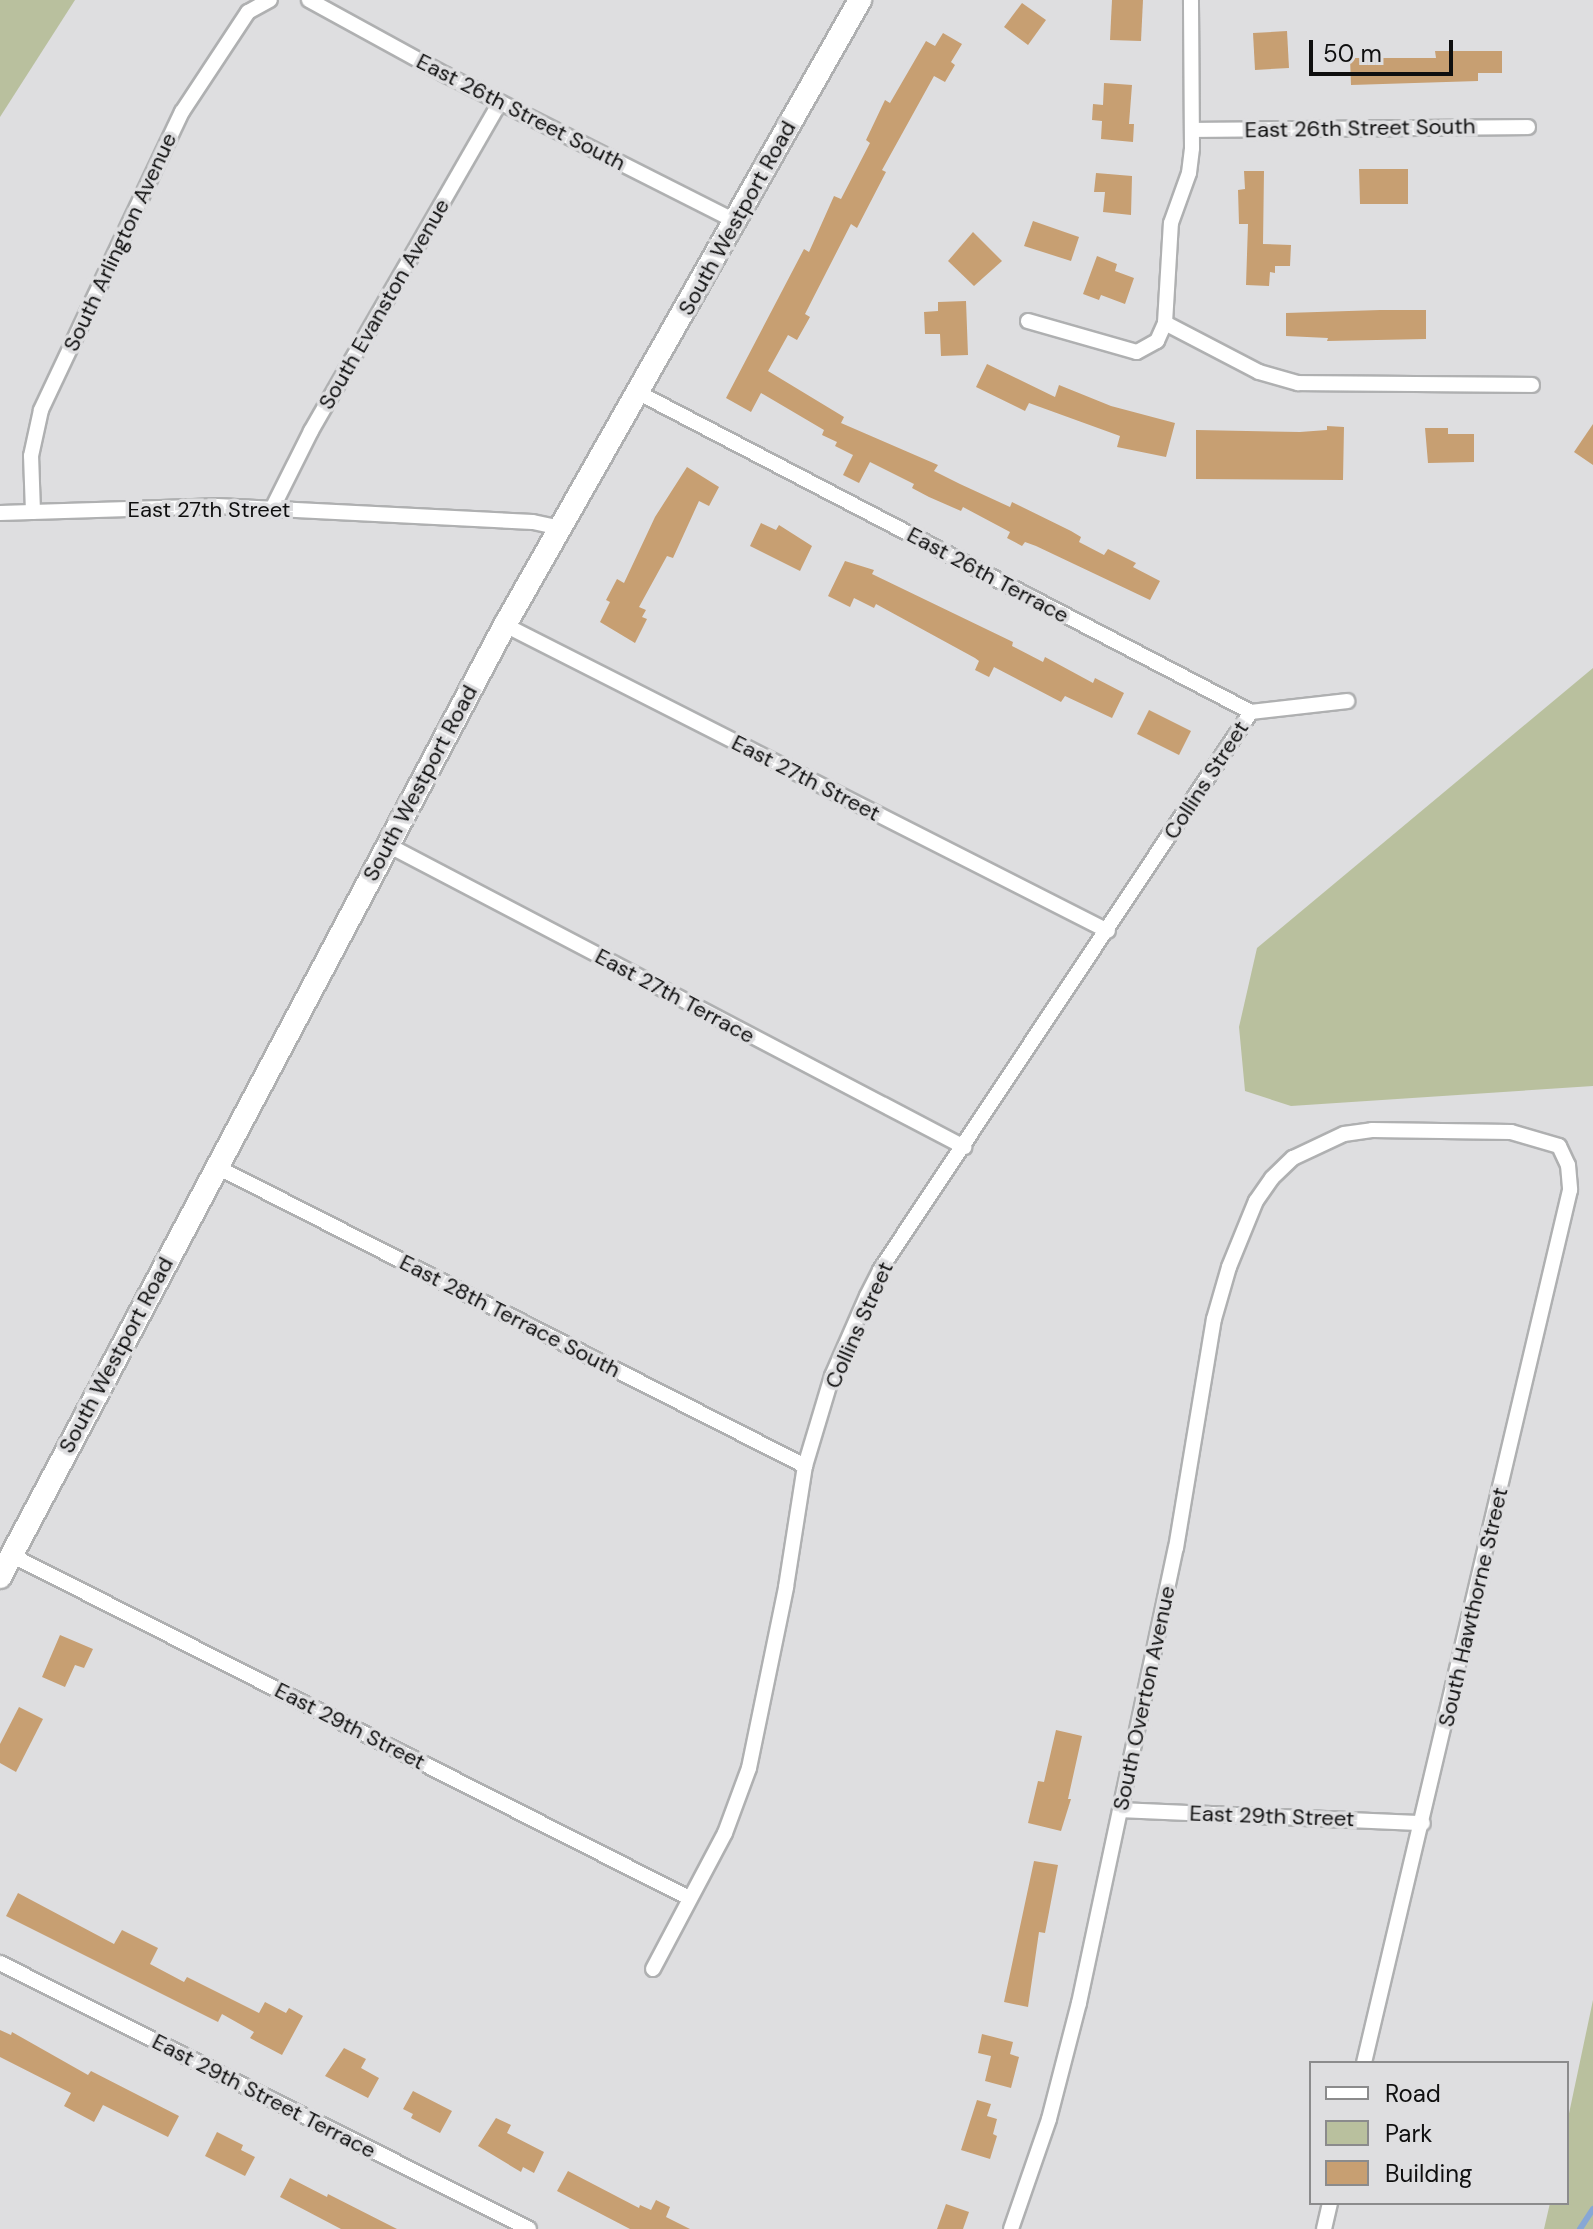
<!DOCTYPE html>
<html>
<head>
<meta charset="utf-8">
<style>
  body { margin:0 }
  #map { position:relative; width:1593px; height:2229px; overflow:hidden; background:#dedee0; font-family:"DM Sans",sans-serif }
  div>[style] { position:absolute }
  [style*='--x'] { left:calc(var(--x)*1px); top:calc(var(--y)*1px); width:calc(var(--w)*1px); rotate:calc(var(--a)*1deg) }
  .green>* { inset:0; background:#b9c09e }
  .stream>* { height:6px; margin:-3px; padding:0 3px; transform-origin:3px; border-radius:3px; background:#87a7d5 }
  .building>* { inset:0; background:#c79f72 }
  .roads { filter:drop-shadow(2px 0 #afb0b1) drop-shadow(-2px 0 #afb0b1) drop-shadow(0 2px #afb0b1) drop-shadow(0 -2px #afb0b1) }
  .street>* { height:14px; margin:-7px; padding:0 7px; transform-origin:7px; border-radius:7px; background:#fff }
  .secondary>* { height:22px; margin:-11px; padding:0 11px; transform-origin:11px; border-radius:11px; background:#fff }
  span { translate:-50% -50%; white-space:nowrap; text-align:center; line-height:1.15; -webkit-text-stroke:7px #dedee0; paint-order:stroke }
  .street-label { font-size:22px; color:#0f0f0f }
  .legend { position:absolute; left:1309px; top:2061px; width:260px; height:144px; box-sizing:border-box; background:#dedee0; border:2px solid #8b8b8c; margin:0; padding:10px 14px; list-style:none; font-size:24px; color:#0f0f0f }
  .legend li { display:flex; align-items:center; gap:16px; height:40px }
  .legend b { width:40px; border:2px solid #8b8b8c }
  .scale { position:absolute; left:1309px; top:40px; width:144px; height:36px; box-sizing:border-box; border:4px solid #0f0f0f; border-top:0; padding-left:10px; font-size:24px; line-height:28px; white-space:nowrap; color:#0f0f0f; -webkit-text-stroke:6px #dedee0; paint-order:stroke }
</style>
</head>
<body>
<div id="map">
  <div class="green">
    <div style="clip-path:polygon(0 0,75px 0,0 117px)"></div>
    <div style="clip-path:polygon(1593px 668px,1593px 1086px,1291px 1106px,1245px 1091px,1239px 1027px,1257px 948px)"></div>
    <div style="clip-path:polygon(1593px 2000px,1593px 2229px,1544px 2229px,1550px 2203px,1567px 2203px,1567px 2123px)"></div>
  </div>
  <div class="stream">
    <div style="--x:1580;--y:2229;--w:24;--a:-57"></div>
  </div>
  <div class="building">
    <div style="clip-path:polygon(1112px 0,1143px 0,1141px 41px,1110px 40px)"></div>
    <div style="clip-path:polygon(1022px 3px,1046px 20px,1028px 45px,1004px 27px)"></div>
    <div style="clip-path:polygon(1287px 31px,1289px 68px,1255px 70px,1253px 33px)"></div>
    <div style="clip-path:polygon(943px 33px,962px 44px,951px 62px,955px 65px,945px 82px,934px 76px,882px 170px,886px 172px,857px 228px,851px 224px,805px 314px,810px 317px,797px 340px,788px 335px,768px 371px,844px 417px,841px 423px,938px 465px,934px 471px,960px 484px,1010px 507px,1012px 502px,1071px 531px,1081px 537px,1079px 542px,1104px 555px,1108px 549px,1136px 563px,1133px 567px,1160px 581px,1150px 600px,1036px 546px,1025px 542px,1022px 546px,1007px 538px,1010px 532px,963px 507px,961px 511px,929px 497px,912px 488px,914px 484px,870px 462px,859px 483px,843px 475px,853px 455px,835px 446px,837px 442px,822px 435px,824px 430px,761px 393px,751px 412px,726px 398px,804px 249px,809px 252px,834px 196px,841px 199px,870px 143px,866px 140px,885px 100px,890px 103px,926px 41px,935px 46px)"></div>
    <div style="clip-path:polygon(1435px 51px,1502px 51px,1502px 73px,1478px 73px,1478px 81px,1351px 85px,1350px 58px,1436px 58px)"></div>
    <div style="clip-path:polygon(1104px 83px,1132px 85px,1129px 124px,1134px 124px,1133px 142px,1101px 139px,1102px 121px,1092px 120px,1093px 104px,1103px 105px)"></div>
    <div style="clip-path:polygon(1359px 169px,1408px 169px,1408px 204px,1360px 204px)"></div>
    <div style="clip-path:polygon(1244px 171px,1264px 171px,1263px 244px,1291px 245px,1290px 266px,1275px 266px,1275px 273px,1270px 272px,1269px 286px,1246px 285px,1248px 224px,1239px 224px,1238px 190px,1245px 189px)"></div>
    <div style="clip-path:polygon(1096px 173px,1132px 176px,1131px 215px,1103px 212px,1105px 192px,1094px 192px)"></div>
    <div style="clip-path:polygon(1033px 221px,1079px 237px,1071px 261px,1024px 246px)"></div>
    <div style="clip-path:polygon(973px 232px,1002px 261px,974px 286px,948px 261px)"></div>
    <div style="clip-path:polygon(1097px 256px,1117px 264px,1115px 271px,1134px 278px,1125px 304px,1101px 295px,1099px 300px,1083px 294px)"></div>
    <div style="clip-path:polygon(966px 301px,968px 355px,941px 356px,940px 334px,925px 334px,924px 312px,938px 311px,938px 302px)"></div>
    <div style="clip-path:polygon(1380px 310px,1426px 310px,1426px 339px,1327px 341px,1328px 338px,1286px 336px,1286px 313px)"></div>
    <div style="clip-path:polygon(987px 364px,1055px 397px,1059px 385px,1111px 406px,1175px 423px,1166px 457px,1117px 447px,1120px 436px,1029px 403px,1025px 411px,976px 387px)"></div>
    <div style="clip-path:polygon(1593px 424px,1593px 465px,1574px 452px)"></div>
    <div style="clip-path:polygon(1327px 426px,1344px 427px,1343px 480px,1196px 479px,1196px 430px,1300px 432px,1327px 430px)"></div>
    <div style="clip-path:polygon(1425px 428px,1448px 428px,1448px 434px,1474px 434px,1474px 462px,1428px 463px)"></div>
    <div style="clip-path:polygon(687px 467px,719px 487px,709px 506px,699px 501px,673px 558px,667px 556px,639px 607px,646px 610px,642px 617px,647px 619px,635px 643px,600px 622px,610px 602px,606px 600px,617px 579px,624px 583px,655px 517px)"></div>
    <div style="clip-path:polygon(761px 523px,776px 530px,779px 525px,812px 546px,800px 571px,750px 546px)"></div>
    <div style="clip-path:polygon(845px 561px,874px 570px,872px 574px,1013px 642px,1012px 646px,1043px 662px,1045px 657px,1093px 683px,1095px 678px,1124px 693px,1112px 718px,1065px 696px,1061px 702px,994px 667px,989px 677px,975px 670px,979px 661px,975px 658px,876px 604px,874px 608px,854px 598px,850px 607px,828px 596px)"></div>
    <div style="clip-path:polygon(1149px 710px,1191px 731px,1179px 755px,1137px 734px)"></div>
    <div style="clip-path:polygon(60px 1635px,93px 1649px,84px 1668px,75px 1665px,65px 1687px,42px 1677px)"></div>
    <div style="clip-path:polygon(19px 1707px,43px 1719px,16px 1772px,0 1763px,0 1744px)"></div>
    <div style="clip-path:polygon(1056px 1730px,1082px 1736px,1068px 1799px,1071px 1799px,1061px 1831px,1028px 1823px,1038px 1781px,1044px 1782px)"></div>
    <div style="clip-path:polygon(1034px 1861px,1058px 1865px,1045px 1933px,1039px 1932px,1028px 2007px,1004px 2002px)"></div>
    <div style="clip-path:polygon(18px 1893px,114px 1944px,122px 1930px,158px 1948px,150px 1964px,184px 1982px,187px 1977px,259px 2013px,265px 2002px,286px 2013px,289px 2008px,303px 2016px,282px 2055px,250px 2038px,254px 2032px,222px 2014px,218px 2022px,6px 1916px)"></div>
    <div style="clip-path:polygon(0 2030px,11px 2035px,12px 2032px,88px 2075px,91px 2071px,179px 2116px,168px 2137px,103px 2105px,94px 2122px,64px 2106px,71px 2093px,0 2057px)"></div>
    <div style="clip-path:polygon(982px 2034px,1013px 2042px,1010px 2054px,1019px 2057px,1011px 2088px,985px 2081px,991px 2056px,978px 2053px)"></div>
    <div style="clip-path:polygon(344px 2048px,366px 2059px,361px 2068px,379px 2078px,368px 2098px,325px 2076px)"></div>
    <div style="clip-path:polygon(413px 2091px,452px 2111px,440px 2133px,411px 2118px,413px 2114px,403px 2109px)"></div>
    <div style="clip-path:polygon(977px 2100px,991px 2104px,987px 2116px,997px 2119px,993px 2134px,997px 2136px,990px 2159px,961px 2150px)"></div>
    <div style="clip-path:polygon(496px 2118px,511px 2125px,507px 2133px,544px 2152px,534px 2173px,523px 2167px,521px 2172px,478px 2146px)"></div>
    <div style="clip-path:polygon(217px 2132px,243px 2145px,241px 2150px,255px 2157px,245px 2176px,205px 2156px)"></div>
    <div style="clip-path:polygon(568px 2171px,639px 2208px,640px 2205px,651px 2210px,656px 2200px,670px 2207px,666px 2217px,690px 2229px,630px 2229px,557px 2191px)"></div>
    <div style="clip-path:polygon(290px 2178px,327px 2197px,328px 2194px,397px 2229px,341px 2229px,280px 2197px)"></div>
    <div style="clip-path:polygon(946px 2204px,969px 2212px,963px 2229px,937px 2229px)"></div>
  </div>
  <div class="roads">
    <div class="street">
      <div style="--x:309;--y:0;--w:156;--a:28.7"></div>
      <div style="--x:446;--y:75;--w:324;--a:26.8"></div>
      <div style="--x:1193;--y:130;--w:335;--a:-0.5"></div>
      <div style="--x:1028;--y:321;--w:113;--a:15.9"></div>
      <div style="--x:1137;--y:352;--w:23;--a:-29"></div>
      <div style="--x:1157;--y:341;--w:20;--a:-66"></div>
      <div style="--x:1165;--y:323;--w:100;--a:-86.6"></div>
      <div style="--x:1171;--y:223;--w:53;--a:-70.2"></div>
      <div style="--x:1189;--y:173;--w:25;--a:-83"></div>
      <div style="--x:1192;--y:148;--w:148;--a:-90.4"></div>
      <div style="--x:1165;--y:323;--w:106;--a:27.5"></div>
      <div style="--x:1259;--y:372;--w:41;--a:15.8"></div>
      <div style="--x:1298;--y:383;--w:234;--a:0.5"></div>
      <div style="--x:639;--y:393;--w:690;--a:27.53"></div>
      <div style="--x:1251;--y:712;--w:97;--a:-6.5"></div>
      <div style="--x:272;--y:509;--w:87;--a:-63.4"></div>
      <div style="--x:311;--y:431;--w:379;--a:-60.1"></div>
      <div style="--x:33;--y:512;--w:56;--a:-92"></div>
      <div style="--x:31;--y:456;--w:47;--a:-77.7"></div>
      <div style="--x:41;--y:410;--w:330;--a:-64.7"></div>
      <div style="--x:182;--y:112;--w:120;--a:-56.6"></div>
      <div style="--x:248;--y:12;--w:25;--a:-29"></div>
      <div style="--x:0;--y:513;--w:217;--a:-1.8"></div>
      <div style="--x:217;--y:506;--w:316;--a:2.9"></div>
      <div style="--x:533;--y:522;--w:29;--a:12"></div>
      <div style="--x:505;--y:625;--w:676;--a:26.91"></div>
      <div style="--x:386;--y:844;--w:653;--a:27.66"></div>
      <div style="--x:215;--y:1166;--w:662;--a:26.95"></div>
      <div style="--x:11;--y:1555;--w:760;--a:26.83"></div>
      <div style="--x:1120;--y:1810;--w:303;--a:2.5"></div>
      <div style="--x:0;--y:1963;--w:592;--a:26.69"></div>
      <div style="--x:653;--y:1969;--w:154;--a:-62.1"></div>
      <div style="--x:725;--y:1833;--w:69;--a:-69.7"></div>
      <div style="--x:749;--y:1768;--w:185;--a:-78.4"></div>
      <div style="--x:786;--y:1587;--w:122;--a:-81.1"></div>
      <div style="--x:805;--y:1466;--w:94;--a:-73.3"></div>
      <div style="--x:832;--y:1376;--w:87;--a:-66.4"></div>
      <div style="--x:867;--y:1296;--w:29;--a:-63"></div>
      <div style="--x:880;--y:1270;--w:670;--a:-56.38"></div>
      <div style="--x:1011;--y:2229;--w:116;--a:-70.9"></div>
      <div style="--x:1049;--y:2119;--w:120;--a:-75.5"></div>
      <div style="--x:1079;--y:2003;--w:465;--a:-78"></div>
      <div style="--x:1176;--y:1548;--w:232;--a:-80.6"></div>
      <div style="--x:1214;--y:1319;--w:54;--a:-73.9"></div>
      <div style="--x:1229;--y:1267;--w:71;--a:-67.8"></div>
      <div style="--x:1256;--y:1201;--w:28;--a:-55"></div>
      <div style="--x:1272;--y:1178;--w:29;--a:-44"></div>
      <div style="--x:1293;--y:1158;--w:56;--a:-25.2"></div>
      <div style="--x:1344;--y:1134;--w:28;--a:-8"></div>
      <div style="--x:1372;--y:1130;--w:139;--a:0.8"></div>
      <div style="--x:1511;--y:1132;--w:50;--a:16.3"></div>
      <div style="--x:1559;--y:1146;--w:21;--a:65"></div>
      <div style="--x:1568;--y:1165;--w:25;--a:85"></div>
      <div style="--x:1570;--y:1190;--w:897;--a:103.28"></div>
      <div style="--x:1324;--y:2229;--w:27;--a:-77"></div>
    </div>
    <div class="secondary">
      <div style="--x:0;--y:1577;--w:1078;--a:-62.06"></div>
      <div style="--x:505;--y:625;--w:719;--a:-60.4"></div>
    </div>
  </div>
  <div class="street-label">
    <span style="left:521px;top:112px;rotate:27deg">East 26th Street South</span>
    <span style="left:1360px;top:128px;rotate:-1deg">East 26th Street South</span>
    <span style="left:737px;top:218px;rotate:-61deg">South Westport Road</span>
    <span style="left:120px;top:242px;rotate:-65deg">South Arlington Avenue</span>
    <span style="left:384px;top:304px;rotate:-60deg">South Evanston Avenue</span>
    <span style="left:209px;top:510px">East 27th Street</span>
    <span style="left:988px;top:575px;rotate:28deg">East 26th Terrace</span>
    <span style="left:806px;top:778px;rotate:27deg">East 27th Street</span>
    <span style="left:1206px;top:780px;rotate:-57deg">Collins Street</span>
    <span style="left:420px;top:783px;rotate:-62deg">South Westport Road</span>
    <span style="left:675px;top:996px;rotate:28deg">East 27th Terrace</span>
    <span style="left:510px;top:1316px;rotate:27deg">East 28th Terrace South</span>
    <span style="left:859px;top:1325px;rotate:-66deg">Collins Street</span>
    <span style="left:116px;top:1355px;rotate:-62deg">South Westport Road</span>
    <span style="left:1473px;top:1607px;rotate:-77deg">South Hawthorne Street</span>
    <span style="left:1144px;top:1698px;rotate:-78deg">South Overton Avenue</span>
    <span style="left:350px;top:1726px;rotate:27deg">East 29th Street</span>
    <span style="left:1272px;top:1816px;rotate:2deg">East 29th Street</span>
    <span style="left:264px;top:2096px;rotate:27deg">East 29th Street Terrace</span>
  </div>
  <ul class="legend">
  <li><b style="height:10px;background:#fff"></b>Road</li>
  <li><b style="height:22px;background:#b9c09e"></b>Park</li>
  <li><b style="height:22px;background:#c79f72"></b>Building</li>
  </ul>
  <div class="scale">50 m</div>
</div>
</body>
</html>
